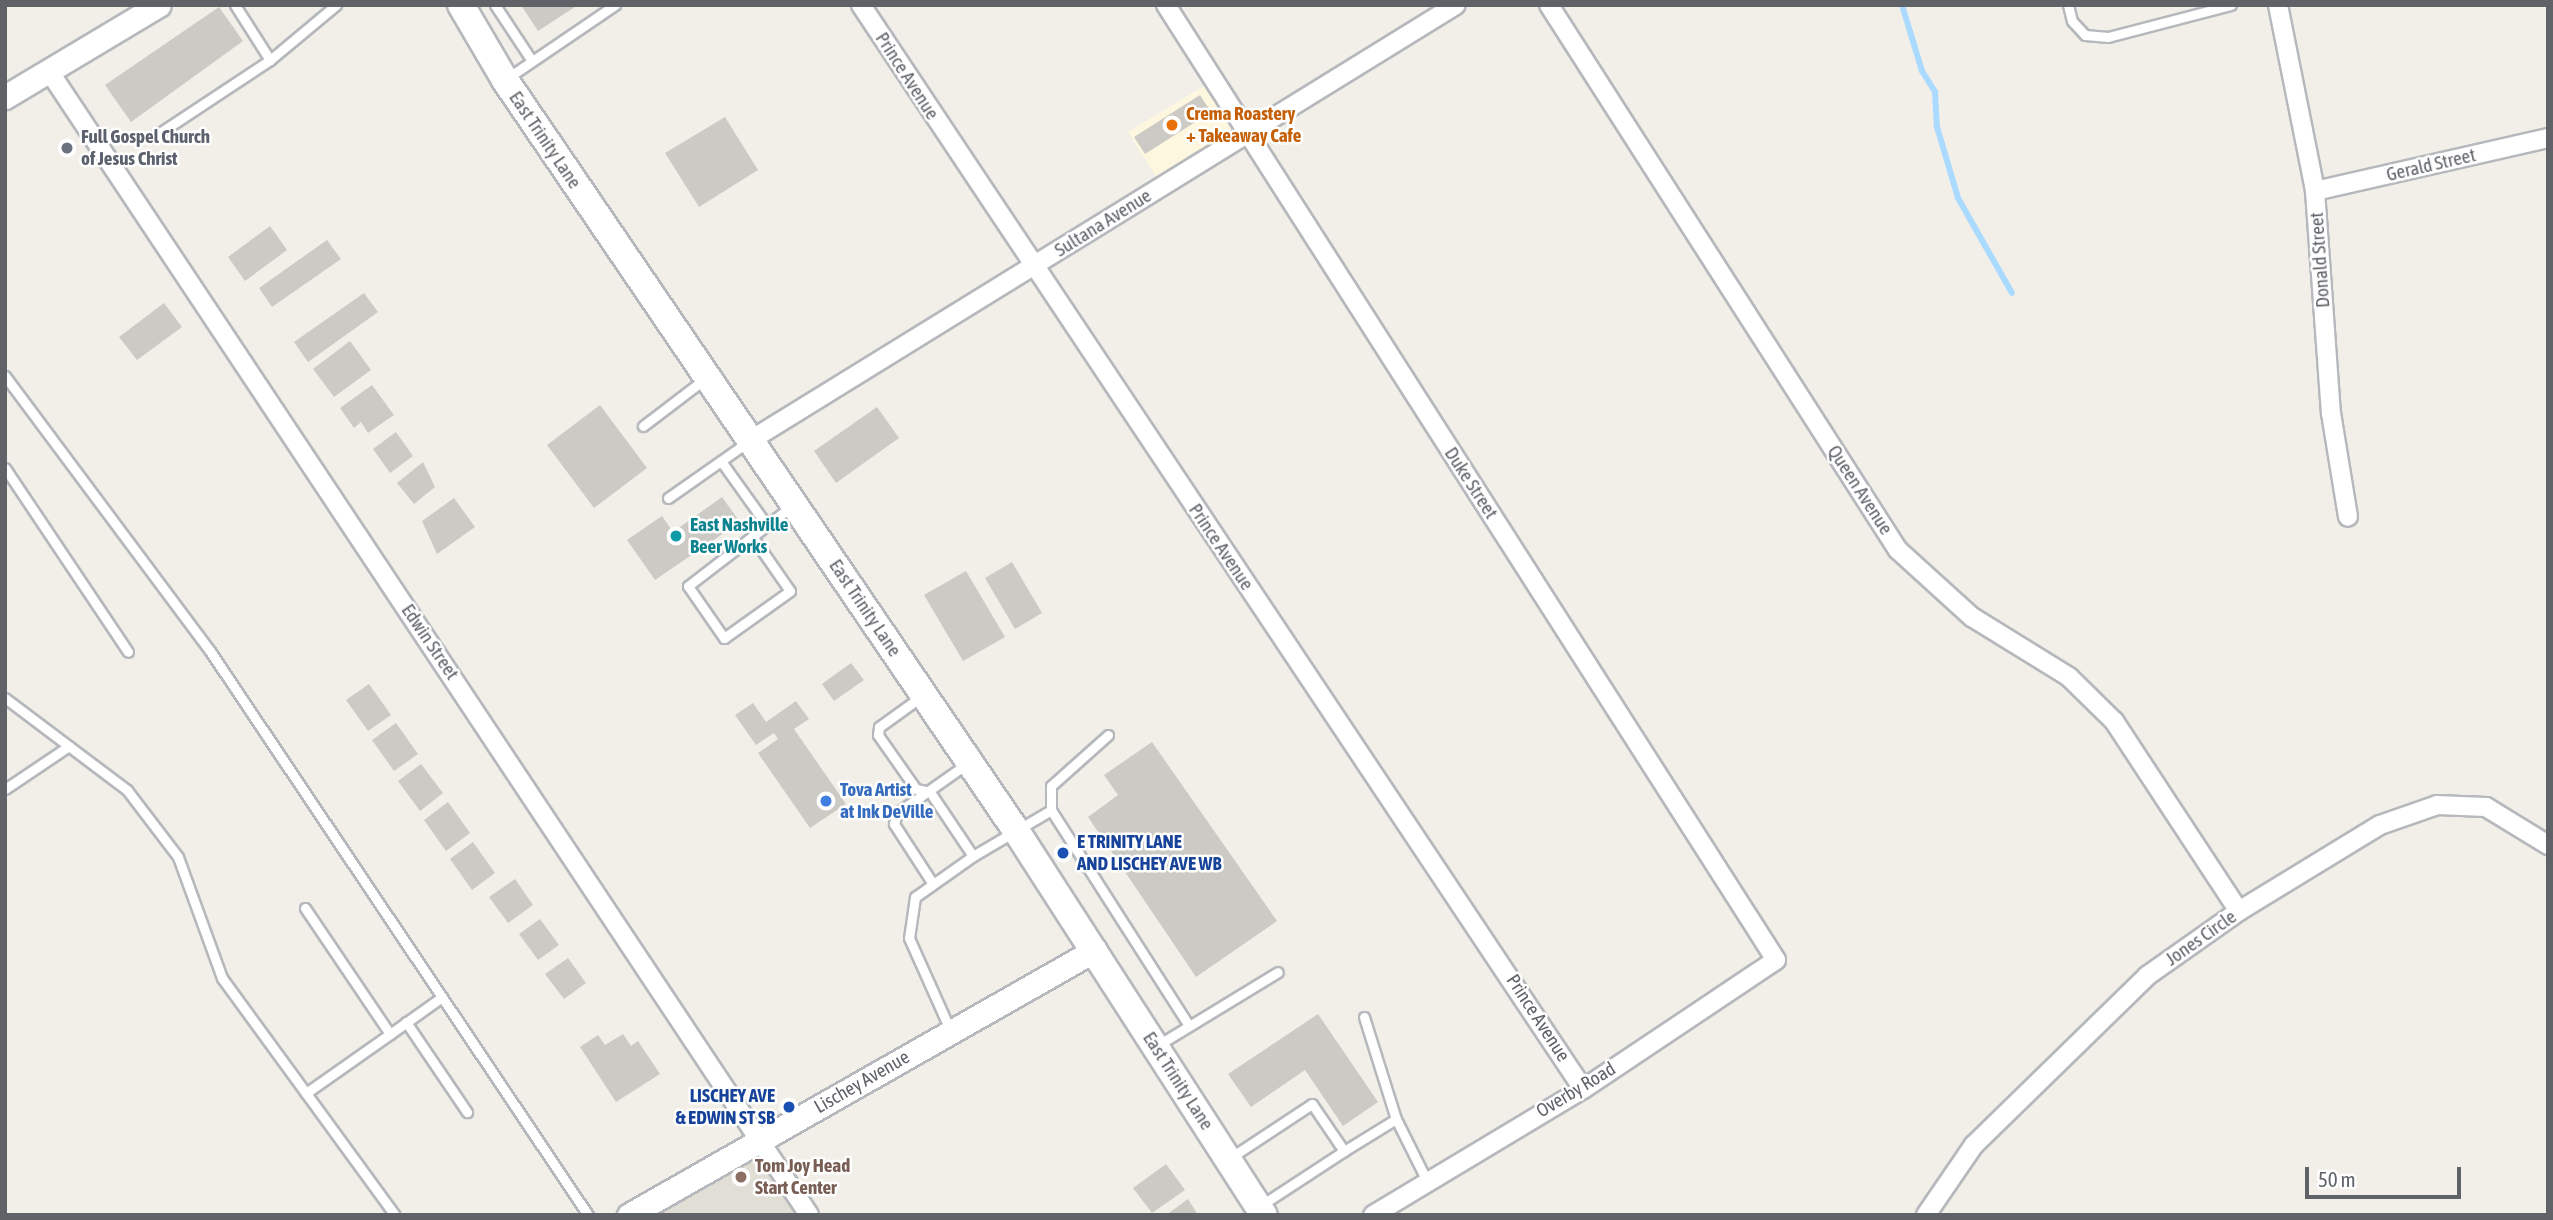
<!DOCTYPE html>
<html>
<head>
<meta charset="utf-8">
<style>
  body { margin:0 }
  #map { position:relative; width:2553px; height:1220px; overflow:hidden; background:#f1efe8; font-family:"Asap Condensed",sans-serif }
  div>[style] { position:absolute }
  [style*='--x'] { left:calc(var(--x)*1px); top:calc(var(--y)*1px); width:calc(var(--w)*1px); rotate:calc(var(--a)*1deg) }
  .commercial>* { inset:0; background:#fef7e0 }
  .education>* { inset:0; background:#e1ded6 }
  .stream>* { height:6px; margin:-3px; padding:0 3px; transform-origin:3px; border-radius:3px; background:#aadaff }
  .building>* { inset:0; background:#cccac5 }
  .roads { filter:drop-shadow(2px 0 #b5b8bc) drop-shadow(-2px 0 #b5b8bc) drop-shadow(0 2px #b5b8bc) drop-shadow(0 -2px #b5b8bc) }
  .service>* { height:9px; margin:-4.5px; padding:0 4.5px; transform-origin:4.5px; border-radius:4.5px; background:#fff }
  .minor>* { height:18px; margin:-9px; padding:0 9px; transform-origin:9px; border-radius:9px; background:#fff }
  .tertiary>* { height:23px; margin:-11.5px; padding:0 11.5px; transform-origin:11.5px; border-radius:11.5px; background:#fff }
  .secondary>* { height:26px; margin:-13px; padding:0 13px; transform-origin:13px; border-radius:13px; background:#fff }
  .dots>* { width:19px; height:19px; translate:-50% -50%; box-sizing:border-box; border:4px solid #fff; border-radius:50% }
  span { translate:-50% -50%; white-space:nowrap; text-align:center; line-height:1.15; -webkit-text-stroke:5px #fff; paint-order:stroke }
  .street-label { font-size:19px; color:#5f6368 }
  .food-label { font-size:19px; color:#c56008; font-weight:700 }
  .left { translate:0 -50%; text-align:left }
  .worship-label { font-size:19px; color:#5b616d; font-weight:700 }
  .culture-label { font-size:19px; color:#0d838f; font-weight:700 }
  .shop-label { font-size:19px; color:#366cbe; font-weight:700 }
  .transit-label { font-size:19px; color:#164399; font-weight:700 }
  .right { translate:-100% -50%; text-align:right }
  .education-label { font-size:19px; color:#785e54; font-weight:700 }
  .frame { position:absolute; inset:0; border:7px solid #5f6368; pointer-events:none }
  .scale { position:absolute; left:2305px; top:1167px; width:156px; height:32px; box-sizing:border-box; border:4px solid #5f6368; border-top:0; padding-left:9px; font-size:21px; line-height:24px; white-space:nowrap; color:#5f6368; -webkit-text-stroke:5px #fff; paint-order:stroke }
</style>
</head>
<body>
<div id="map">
  <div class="commercial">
    <div style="clip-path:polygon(1214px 80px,1245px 131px,1162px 186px,1128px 132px)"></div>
  </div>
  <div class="education">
    <div style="clip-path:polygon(762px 1139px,810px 1215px,629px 1215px)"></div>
  </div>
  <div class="stream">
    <div style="--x:1902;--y:5;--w:69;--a:73.1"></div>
    <div style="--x:1922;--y:71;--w:25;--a:58"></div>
    <div style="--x:1935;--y:92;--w:35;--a:87"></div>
    <div style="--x:1937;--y:127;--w:74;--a:73.5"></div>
    <div style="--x:1958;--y:198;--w:109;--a:60.4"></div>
  </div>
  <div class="building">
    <div style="clip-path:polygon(521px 5px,578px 5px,538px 31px)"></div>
    <div style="clip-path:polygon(219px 7px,243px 41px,131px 122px,105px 85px)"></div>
    <div style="clip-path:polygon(1200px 95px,1211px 112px,1145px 154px,1134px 137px)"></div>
    <div style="clip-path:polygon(725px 117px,758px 170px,699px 207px,665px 153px)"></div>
    <div style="clip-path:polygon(270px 226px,287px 250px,245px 281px,228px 257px)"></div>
    <div style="clip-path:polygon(327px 240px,341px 259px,272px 307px,259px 288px)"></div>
    <div style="clip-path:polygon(364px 293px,378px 312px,308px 362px,294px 342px)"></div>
    <div style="clip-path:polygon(164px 303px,182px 327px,137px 360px,119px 337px)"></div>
    <div style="clip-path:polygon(350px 341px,371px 370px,334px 397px,313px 369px)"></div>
    <div style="clip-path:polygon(372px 385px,394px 415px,368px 433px,361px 422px,354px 428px,340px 408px)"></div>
    <div style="clip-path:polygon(600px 405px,647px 468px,594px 508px,547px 445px)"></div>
    <div style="clip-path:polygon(877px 407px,899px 438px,836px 483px,814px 451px)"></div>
    <div style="clip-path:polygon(396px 432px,413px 456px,390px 473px,373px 449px)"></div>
    <div style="clip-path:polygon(423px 462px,435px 487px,414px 504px,397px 483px)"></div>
    <div style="clip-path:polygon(722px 497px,740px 522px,655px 580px,627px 540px,662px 516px,673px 532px)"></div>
    <div style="clip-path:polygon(454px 498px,475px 527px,437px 554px,422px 521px)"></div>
    <div style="clip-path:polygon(1012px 562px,1042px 613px,1015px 629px,985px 578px)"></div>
    <div style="clip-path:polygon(966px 571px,1005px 637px,963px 661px,924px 595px)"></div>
    <div style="clip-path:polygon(851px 663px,864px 680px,834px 701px,822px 684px)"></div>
    <div style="clip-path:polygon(369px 684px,391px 715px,368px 731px,346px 700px)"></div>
    <div style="clip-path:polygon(796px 701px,809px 719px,794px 729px,846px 804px,810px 828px,758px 753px,778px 739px,774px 733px,756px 745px,735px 715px,753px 703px,766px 722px)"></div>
    <div style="clip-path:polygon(396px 723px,418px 754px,394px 771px,372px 740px)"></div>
    <div style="clip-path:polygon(1152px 742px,1277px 921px,1196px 977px,1088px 817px,1118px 795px,1104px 775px)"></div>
    <div style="clip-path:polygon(421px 764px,443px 793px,420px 811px,398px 781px)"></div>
    <div style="clip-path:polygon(448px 802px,470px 833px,446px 851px,424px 820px)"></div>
    <div style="clip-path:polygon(473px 842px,495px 873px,472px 890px,450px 859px)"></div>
    <div style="clip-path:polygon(515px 879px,533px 905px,508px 923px,489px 897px)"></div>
    <div style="clip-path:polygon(540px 919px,559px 945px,538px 960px,519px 934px)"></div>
    <div style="clip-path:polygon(568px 958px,586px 983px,564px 999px,545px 974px)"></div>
    <div style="clip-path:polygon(1318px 1014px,1378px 1102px,1343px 1126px,1305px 1070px,1251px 1107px,1228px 1074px)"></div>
    <div style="clip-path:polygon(623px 1034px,631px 1046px,638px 1041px,660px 1074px,616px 1102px,580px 1047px,598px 1035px,605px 1045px)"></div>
    <div style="clip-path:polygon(1166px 1164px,1185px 1190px,1152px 1213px,1133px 1188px)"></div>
    <div style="clip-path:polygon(1188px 1199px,1198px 1215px,1166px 1215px)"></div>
  </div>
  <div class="roads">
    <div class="service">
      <div style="--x:495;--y:5;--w:67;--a:56.5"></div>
      <div style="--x:2068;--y:5;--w:16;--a:76"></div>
      <div style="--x:2072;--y:21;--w:19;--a:47"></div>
      <div style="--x:2085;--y:35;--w:23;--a:5"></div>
      <div style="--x:2108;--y:37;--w:127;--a:-14.6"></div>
      <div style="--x:270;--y:60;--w:86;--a:-39.8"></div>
      <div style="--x:506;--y:79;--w:132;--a:-34.2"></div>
      <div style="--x:152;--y:138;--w:141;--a:-33.5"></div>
      <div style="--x:270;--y:60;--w:65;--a:-122.5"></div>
      <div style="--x:5;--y:376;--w:343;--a:53.3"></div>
      <div style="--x:210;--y:651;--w:679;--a:56.17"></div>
      <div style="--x:643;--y:426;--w:79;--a:-37.3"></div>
      <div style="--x:721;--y:461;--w:77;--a:54.5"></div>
      <div style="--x:5;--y:468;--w:221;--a:56.2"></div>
      <div style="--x:668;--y:498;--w:99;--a:-35.1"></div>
      <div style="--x:754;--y:539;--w:63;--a:55.3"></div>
      <div style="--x:790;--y:591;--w:81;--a:144.5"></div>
      <div style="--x:724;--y:638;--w:63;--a:-124.7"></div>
      <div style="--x:688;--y:586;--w:133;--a:-37.6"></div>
      <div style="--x:922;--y:696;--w:53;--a:144.2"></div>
      <div style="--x:879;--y:727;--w:8;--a:97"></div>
      <div style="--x:878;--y:735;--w:66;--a:54.9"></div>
      <div style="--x:916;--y:789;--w:14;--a:12"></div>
      <div style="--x:930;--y:792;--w:77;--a:56.1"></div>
      <div style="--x:973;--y:856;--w:71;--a:144.7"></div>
      <div style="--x:915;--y:897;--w:41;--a:98.3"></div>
      <div style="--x:909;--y:938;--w:103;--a:65.9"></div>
      <div style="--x:5;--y:698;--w:153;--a:37"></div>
      <div style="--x:127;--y:790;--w:84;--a:52.7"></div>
      <div style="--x:178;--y:857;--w:129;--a:70"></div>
      <div style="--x:222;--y:978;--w:293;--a:53.9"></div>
      <div style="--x:1108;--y:735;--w:76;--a:138.2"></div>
      <div style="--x:1051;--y:786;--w:24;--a:90"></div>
      <div style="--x:1051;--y:810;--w:256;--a:57.4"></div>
      <div style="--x:5;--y:789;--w:77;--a:-33.9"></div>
      <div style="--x:973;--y:856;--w:91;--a:-30.5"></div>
      <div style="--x:933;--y:884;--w:72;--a:-123"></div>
      <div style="--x:894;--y:824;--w:11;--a:-75"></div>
      <div style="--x:897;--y:813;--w:87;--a:-35.2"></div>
      <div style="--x:305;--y:908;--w:152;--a:56"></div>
      <div style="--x:390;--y:1034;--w:103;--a:144.9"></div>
      <div style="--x:1364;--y:1017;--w:107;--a:72.6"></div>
      <div style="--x:1396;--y:1119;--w:67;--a:63.4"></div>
      <div style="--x:406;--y:1022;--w:109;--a:55.9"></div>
      <div style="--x:390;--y:1034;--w:64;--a:-35.4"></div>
      <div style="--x:1158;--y:1045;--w:140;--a:-31.3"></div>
      <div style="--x:1344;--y:1151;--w:61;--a:-31.6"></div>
      <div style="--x:1230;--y:1158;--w:98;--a:-33.4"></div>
      <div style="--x:1312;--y:1104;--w:57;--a:55.8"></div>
      <div style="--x:1344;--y:1151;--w:100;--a:146.8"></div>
    </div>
    <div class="minor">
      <div style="--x:861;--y:5;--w:1302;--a:56.33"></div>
      <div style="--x:1166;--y:5;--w:1133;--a:57.43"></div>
      <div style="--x:1776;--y:960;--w:232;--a:146.2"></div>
      <div style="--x:1583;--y:1089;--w:245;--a:149"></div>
      <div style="--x:1549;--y:5;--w:647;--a:57.37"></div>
      <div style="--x:1898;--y:550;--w:100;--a:42.2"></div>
      <div style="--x:1972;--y:617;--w:114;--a:31.7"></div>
      <div style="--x:2069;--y:677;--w:63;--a:44.4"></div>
      <div style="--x:2114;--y:721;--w:227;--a:56.7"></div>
      <div style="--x:2278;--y:5;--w:190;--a:78.7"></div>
      <div style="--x:2315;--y:191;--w:223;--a:85.9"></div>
      <div style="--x:2331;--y:413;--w:105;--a:80.7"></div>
      <div style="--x:49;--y:71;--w:1373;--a:56.4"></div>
      <div style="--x:2315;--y:191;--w:239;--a:-12.8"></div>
      <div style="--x:751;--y:440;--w:828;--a:-31.68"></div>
      <div style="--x:1926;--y:1215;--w:85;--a:-55.6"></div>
      <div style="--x:1974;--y:1145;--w:242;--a:-44.3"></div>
      <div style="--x:2147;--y:976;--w:113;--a:-35.2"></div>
      <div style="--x:2239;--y:911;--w:165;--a:-31.4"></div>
      <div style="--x:2380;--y:825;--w:60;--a:-19.3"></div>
      <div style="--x:2437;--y:805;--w:49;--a:2.3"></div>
      <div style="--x:2486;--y:807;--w:73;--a:31.5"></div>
    </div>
    <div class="tertiary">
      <div style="--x:5;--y:97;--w:179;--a:-30.9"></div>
      <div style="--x:629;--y:1215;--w:536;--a:-29.63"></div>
    </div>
    <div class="secondary">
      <div style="--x:461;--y:5;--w:87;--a:59.6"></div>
      <div style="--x:505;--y:80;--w:906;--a:55.75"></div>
      <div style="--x:1015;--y:829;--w:459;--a:57.2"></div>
    </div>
  </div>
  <div class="dots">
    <div style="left:1172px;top:125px;background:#e8710a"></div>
    <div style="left:67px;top:148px;background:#6b7280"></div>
    <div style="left:676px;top:536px;background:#0f9aa8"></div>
    <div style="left:826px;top:801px;background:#3f7fe0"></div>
    <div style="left:1063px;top:853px;background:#1a4fb4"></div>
    <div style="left:789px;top:1107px;background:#1a4fb4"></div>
    <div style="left:741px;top:1177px;background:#8d6e63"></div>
  </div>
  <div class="street-label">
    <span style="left:907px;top:76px;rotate:57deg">Prince Avenue</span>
    <span style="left:545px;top:140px;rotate:56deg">East Trinity Lane</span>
    <span style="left:2431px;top:165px;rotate:-13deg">Gerald Street</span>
    <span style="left:1103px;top:223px;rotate:-32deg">Sultana Avenue</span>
    <span style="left:2320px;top:260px;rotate:-94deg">Donald Street</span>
    <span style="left:1471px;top:483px;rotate:57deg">Duke Street</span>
    <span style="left:1860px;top:490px;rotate:57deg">Queen Avenue</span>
    <span style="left:1221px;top:547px;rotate:56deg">Prince Avenue</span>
    <span style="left:865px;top:608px;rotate:56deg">East Trinity Lane</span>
    <span style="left:430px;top:642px;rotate:56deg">Edwin Street</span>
    <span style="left:2201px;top:938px;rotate:-35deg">Jones Circle</span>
    <span style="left:1538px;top:1018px;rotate:57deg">Prince Avenue</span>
    <span style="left:1178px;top:1081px;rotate:57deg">East Trinity Lane</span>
    <span style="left:862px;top:1082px;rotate:-30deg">Lischey Avenue</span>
    <span style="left:1576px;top:1090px;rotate:-31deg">Overby Road</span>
  </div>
  <div class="food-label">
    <span class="left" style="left:1186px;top:125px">Crema Roastery<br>+ Takeaway Cafe</span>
  </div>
  <div class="worship-label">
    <span class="left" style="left:81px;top:148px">Full Gospel Church<br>of Jesus Christ</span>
  </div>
  <div class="culture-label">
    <span class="left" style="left:690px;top:536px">East Nashville<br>Beer Works</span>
  </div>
  <div class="shop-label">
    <span class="left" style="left:840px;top:801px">Tova Artist<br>at Ink DeVille</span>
  </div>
  <div class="transit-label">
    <span class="left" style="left:1077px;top:853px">E TRINITY LANE<br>AND LISCHEY AVE WB</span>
    <span class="right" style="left:775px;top:1107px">LISCHEY AVE<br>&amp; EDWIN ST SB</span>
  </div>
  <div class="education-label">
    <span class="left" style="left:755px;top:1177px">Tom Joy Head<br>Start Center</span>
  </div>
  <div class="frame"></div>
  <div class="scale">50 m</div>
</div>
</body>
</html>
